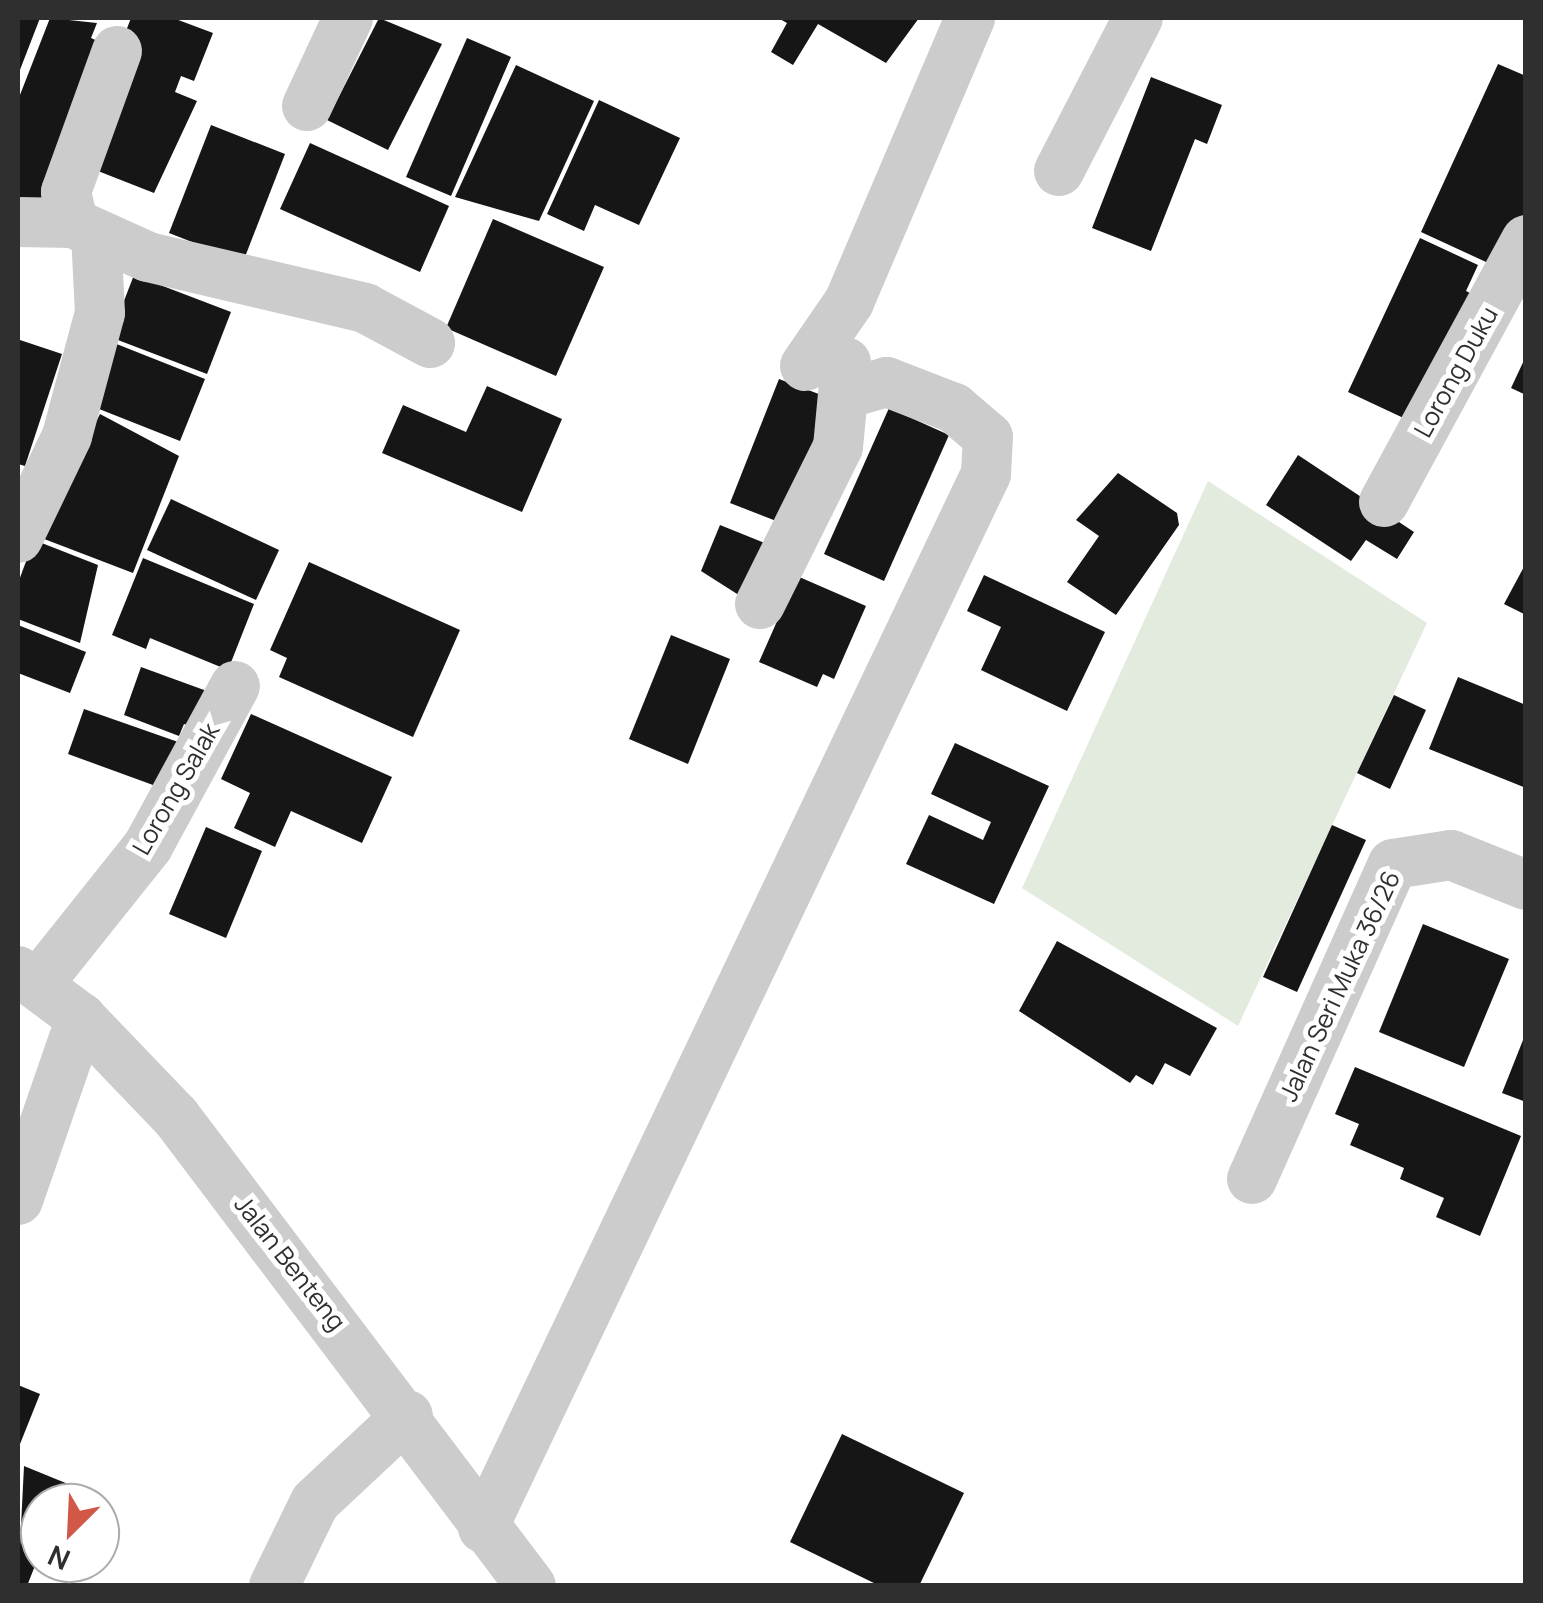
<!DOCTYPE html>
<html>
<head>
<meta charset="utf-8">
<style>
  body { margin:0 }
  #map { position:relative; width:1543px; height:1603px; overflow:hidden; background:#fff; font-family:Manrope,sans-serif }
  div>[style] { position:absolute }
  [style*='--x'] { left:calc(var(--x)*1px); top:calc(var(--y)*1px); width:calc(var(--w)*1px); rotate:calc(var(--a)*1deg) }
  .green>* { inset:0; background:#e3ebdf }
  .building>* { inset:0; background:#161616 }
  .minor>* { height:50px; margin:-25px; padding:0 25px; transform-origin:25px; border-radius:25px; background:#ccc }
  span { translate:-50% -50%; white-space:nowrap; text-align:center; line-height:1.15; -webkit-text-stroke:10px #fff; paint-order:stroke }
  .street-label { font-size:25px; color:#2f2f2f }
  .frame { position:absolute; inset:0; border:20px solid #2f2f2f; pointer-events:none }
  .north { position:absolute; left:20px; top:1483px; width:100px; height:100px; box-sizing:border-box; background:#fff; border:2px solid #acacac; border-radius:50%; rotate:204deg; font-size:28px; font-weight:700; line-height:40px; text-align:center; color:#2f2f2f }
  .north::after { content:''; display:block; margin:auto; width:35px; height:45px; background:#d15747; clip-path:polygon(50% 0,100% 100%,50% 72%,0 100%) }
</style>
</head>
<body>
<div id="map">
  <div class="green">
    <div style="clip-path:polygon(1208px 481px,1427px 623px,1238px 1026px,1022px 888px)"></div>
  </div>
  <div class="building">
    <div style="clip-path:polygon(18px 18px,40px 18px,18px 75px)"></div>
    <div style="clip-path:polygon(50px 18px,97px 23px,91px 38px,111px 47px,65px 185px,18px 212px,18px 100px)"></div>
    <div style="clip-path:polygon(131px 18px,173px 18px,213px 33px,194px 81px,181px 76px,175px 92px,197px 101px,154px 193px,75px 162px)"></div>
    <div style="clip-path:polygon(379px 18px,442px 44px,388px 150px,327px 120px)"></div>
    <div style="clip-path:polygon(778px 18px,919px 18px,886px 63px,818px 24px,793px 65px,771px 52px,787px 23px)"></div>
    <div style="clip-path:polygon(467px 38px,511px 57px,451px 196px,406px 177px)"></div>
    <div style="clip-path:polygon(1498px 64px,1526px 76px,1526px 218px,1512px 274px,1421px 232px)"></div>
    <div style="clip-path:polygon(516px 65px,594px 101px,539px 221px,455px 197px)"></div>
    <div style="clip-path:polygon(1151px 77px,1222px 105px,1207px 144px,1195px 139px,1151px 251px,1092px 228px)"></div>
    <div style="clip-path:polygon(599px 100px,680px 138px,639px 225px,595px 205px,584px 231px,547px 214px)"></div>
    <div style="clip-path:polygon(211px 125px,285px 154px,243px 262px,169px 233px)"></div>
    <div style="clip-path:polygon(310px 143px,449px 206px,420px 272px,280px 209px)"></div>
    <div style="clip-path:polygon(493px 219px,604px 267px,556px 376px,446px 328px)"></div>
    <div style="clip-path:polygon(1420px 238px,1478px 265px,1466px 291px,1487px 301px,1427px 429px,1348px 392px)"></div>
    <div style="clip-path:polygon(134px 275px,231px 312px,207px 374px,110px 337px)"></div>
    <div style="clip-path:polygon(20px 340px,62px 354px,25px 466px,18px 464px)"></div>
    <div style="clip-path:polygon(114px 343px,205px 379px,180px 441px,89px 405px)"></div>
    <div style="clip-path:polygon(1526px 356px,1526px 395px,1511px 388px)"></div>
    <div style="clip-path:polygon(779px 379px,832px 399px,784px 524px,730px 503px)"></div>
    <div style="clip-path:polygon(487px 386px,562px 419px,522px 512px,382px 453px,403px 405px,466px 432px)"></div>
    <div style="clip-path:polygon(889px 408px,949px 435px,884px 581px,824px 554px)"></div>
    <div style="clip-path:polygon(100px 414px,179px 456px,133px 573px,39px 537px)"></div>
    <div style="clip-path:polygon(1298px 455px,1414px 532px,1397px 559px,1366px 540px,1351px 561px,1266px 505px)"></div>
    <div style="clip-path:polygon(1118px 473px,1177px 513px,1179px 525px,1116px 615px,1067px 582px,1099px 536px,1076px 520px)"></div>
    <div style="clip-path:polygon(171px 499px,279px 550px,256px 600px,147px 550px)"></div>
    <div style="clip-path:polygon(720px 525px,767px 544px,745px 599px,701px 571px)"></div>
    <div style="clip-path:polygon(34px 540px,98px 565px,80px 643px,18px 619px,18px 583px)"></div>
    <div style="clip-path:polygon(143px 558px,254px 604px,228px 670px,150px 638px,146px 649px,112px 635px)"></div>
    <div style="clip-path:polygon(309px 562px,460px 630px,413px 737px,279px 677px,287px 658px,270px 650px)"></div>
    <div style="clip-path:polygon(1526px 563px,1526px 615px,1504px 604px)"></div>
    <div style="clip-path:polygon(984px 575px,1105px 632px,1067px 711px,981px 670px,1001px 627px,967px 611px)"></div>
    <div style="clip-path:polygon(797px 576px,866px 606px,834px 679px,823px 674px,817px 687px,759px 662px)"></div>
    <div style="clip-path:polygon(18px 625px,86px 652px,70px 693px,18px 673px)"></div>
    <div style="clip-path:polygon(671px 635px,730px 659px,688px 764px,629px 739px)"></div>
    <div style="clip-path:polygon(141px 667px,215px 694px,202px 730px,184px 724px,179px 736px,124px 715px)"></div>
    <div style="clip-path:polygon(1458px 677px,1526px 705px,1526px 788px,1429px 749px)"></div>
    <div style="clip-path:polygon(1394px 695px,1426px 710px,1390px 789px,1357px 773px)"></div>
    <div style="clip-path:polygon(84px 709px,181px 743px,164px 789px,68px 754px)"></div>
    <div style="clip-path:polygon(251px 714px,392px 777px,362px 843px,291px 811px,275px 847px,234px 828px,250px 793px,221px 779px)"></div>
    <div style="clip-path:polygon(955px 743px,1049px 786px,994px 904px,906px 864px,929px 815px,983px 840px,991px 822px,931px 794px)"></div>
    <div style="clip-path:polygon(1332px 825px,1366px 840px,1297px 992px,1263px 977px)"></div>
    <div style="clip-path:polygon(206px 827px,262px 851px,226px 938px,169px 914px)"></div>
    <div style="clip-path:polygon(1423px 924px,1509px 959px,1464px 1067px,1379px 1032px)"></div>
    <div style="clip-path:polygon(1057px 941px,1217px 1028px,1190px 1076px,1165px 1063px,1153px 1085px,1136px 1075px,1130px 1083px,1019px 1011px)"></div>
    <div style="clip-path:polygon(1525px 1035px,1526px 1035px,1526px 1102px,1502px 1093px)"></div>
    <div style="clip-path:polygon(1355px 1067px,1521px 1136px,1480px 1236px,1436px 1217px,1444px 1198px,1400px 1179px,1404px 1168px,1350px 1145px,1359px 1124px,1335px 1114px)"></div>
    <div style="clip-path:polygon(18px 1385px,40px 1394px,18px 1449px)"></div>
    <div style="clip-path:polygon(842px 1434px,964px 1493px,919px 1586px,880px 1586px,790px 1542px)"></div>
    <div style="clip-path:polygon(24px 1466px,68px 1484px,60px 1503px,40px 1503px,40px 1553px,27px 1586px,18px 1586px)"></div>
  </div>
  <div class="minor">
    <div style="--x:117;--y:51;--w:150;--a:109.9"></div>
    <div style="--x:66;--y:192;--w:32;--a:77"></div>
    <div style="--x:73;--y:223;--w:82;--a:24.4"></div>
    <div style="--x:148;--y:257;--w:223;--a:13.2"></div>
    <div style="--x:365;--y:308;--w:74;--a:28.3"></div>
    <div style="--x:307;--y:106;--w:97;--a:-65"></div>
    <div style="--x:1059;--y:171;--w:172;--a:-62.7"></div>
    <div style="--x:18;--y:222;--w:55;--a:1"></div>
    <div style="--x:805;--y:366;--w:78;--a:-55.5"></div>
    <div style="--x:849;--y:302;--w:309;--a:-66.9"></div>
    <div style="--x:1384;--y:502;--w:298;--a:-61.5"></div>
    <div style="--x:18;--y:538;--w:113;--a:-64.3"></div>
    <div style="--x:67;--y:436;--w:127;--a:-75"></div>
    <div style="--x:100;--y:313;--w:79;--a:-92.9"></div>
    <div style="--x:760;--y:604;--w:175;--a:-63.6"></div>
    <div style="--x:838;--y:447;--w:85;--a:-84.6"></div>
    <div style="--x:18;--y:971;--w:79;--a:36.7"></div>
    <div style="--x:81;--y:1018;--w:137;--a:46.2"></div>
    <div style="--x:176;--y:1117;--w:588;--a:52.88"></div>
    <div style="--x:38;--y:984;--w:176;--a:-51.4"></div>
    <div style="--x:148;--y:846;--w:182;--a:-61.5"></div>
    <div style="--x:1252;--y:1179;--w:345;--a:-65.9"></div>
    <div style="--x:1393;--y:864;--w:59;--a:-8.8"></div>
    <div style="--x:1451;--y:855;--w:81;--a:21.8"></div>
    <div style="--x:18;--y:1200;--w:193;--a:-70.9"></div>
    <div style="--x:483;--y:1528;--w:1168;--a:-64.49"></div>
    <div style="--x:986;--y:474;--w:37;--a:-87"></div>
    <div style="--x:988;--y:437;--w:45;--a:-139.5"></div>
    <div style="--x:954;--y:408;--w:72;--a:-158.8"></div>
    <div style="--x:887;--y:382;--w:40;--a:164"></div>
    <div style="--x:274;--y:1586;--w:93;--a:-64"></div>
    <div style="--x:315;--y:1502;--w:127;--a:-43.1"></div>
  </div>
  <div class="street-label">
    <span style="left:1456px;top:372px;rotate:-61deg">Lorong Duku</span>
    <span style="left:176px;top:789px;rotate:-60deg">Lorong Salak</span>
    <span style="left:1340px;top:986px;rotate:-65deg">Jalan Seri Muka 36/26</span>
    <span style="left:290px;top:1263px;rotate:52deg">Jalan Benteng</span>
  </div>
  <div class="frame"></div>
  <div class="north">N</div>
</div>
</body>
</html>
